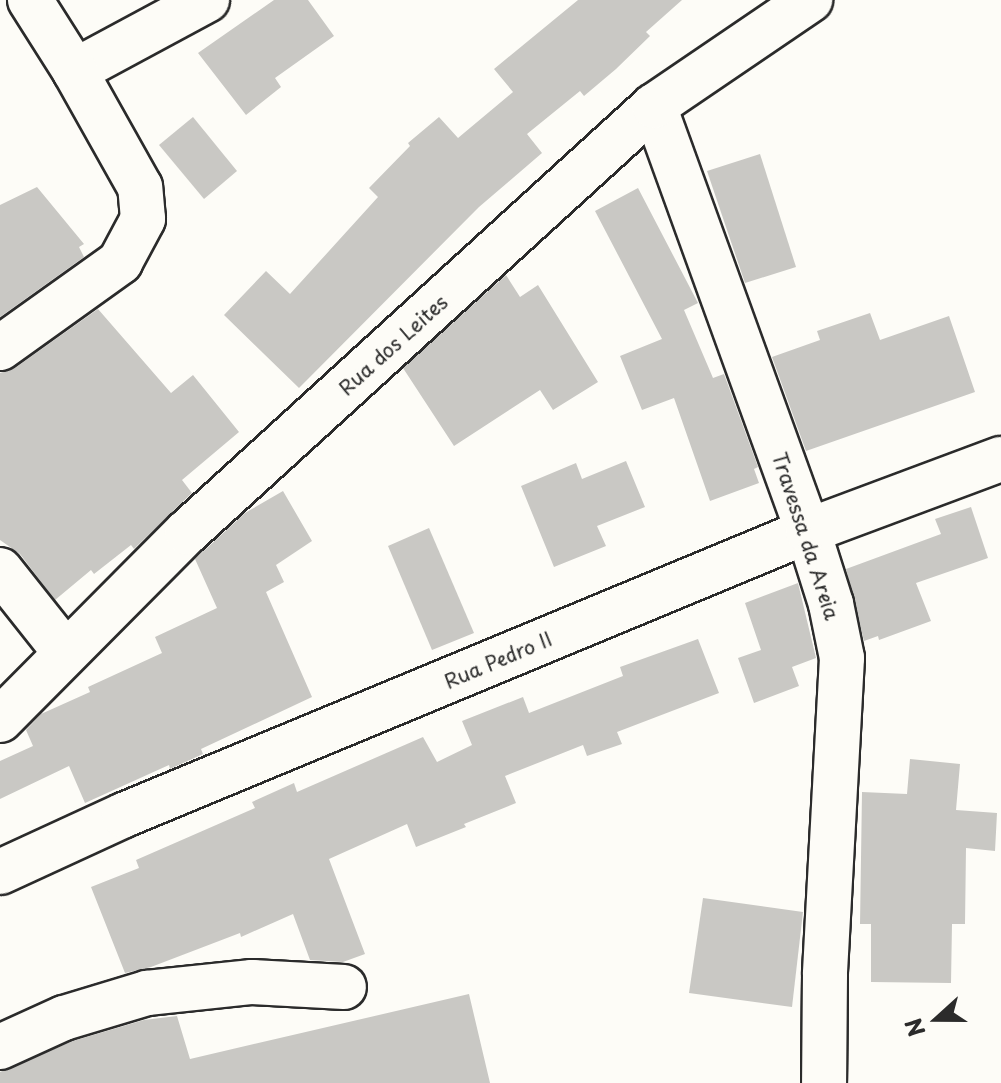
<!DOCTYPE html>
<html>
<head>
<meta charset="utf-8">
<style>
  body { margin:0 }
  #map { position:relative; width:1001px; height:1083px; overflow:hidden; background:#fdfcf7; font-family:"Playpen Sans",sans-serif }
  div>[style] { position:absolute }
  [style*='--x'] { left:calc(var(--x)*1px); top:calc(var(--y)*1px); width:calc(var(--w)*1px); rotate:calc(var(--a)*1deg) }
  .building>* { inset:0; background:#c9c8c4 }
  .roads { filter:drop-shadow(2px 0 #2b2b2b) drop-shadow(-2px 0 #2b2b2b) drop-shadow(0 2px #2b2b2b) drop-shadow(0 -2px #2b2b2b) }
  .minor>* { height:44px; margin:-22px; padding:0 22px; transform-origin:22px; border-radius:22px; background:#fdfcf7 }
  span { translate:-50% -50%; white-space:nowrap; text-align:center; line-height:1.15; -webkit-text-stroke:6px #fdfcf7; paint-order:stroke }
  .street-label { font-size:20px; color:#2b2b2b }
  .north { position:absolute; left:897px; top:979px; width:80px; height:80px; -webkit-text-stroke:6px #fdfcf7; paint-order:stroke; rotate:249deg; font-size:22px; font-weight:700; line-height:32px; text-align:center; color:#2b2b2b }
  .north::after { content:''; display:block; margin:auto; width:28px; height:36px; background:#2b2b2b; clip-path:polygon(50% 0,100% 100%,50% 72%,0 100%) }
</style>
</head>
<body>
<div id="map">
  <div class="building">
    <div style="clip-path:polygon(274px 0,308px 0,334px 36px,275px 78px,281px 87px,246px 115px,198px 53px)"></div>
    <div style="clip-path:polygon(578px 0,682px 0,646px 32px,650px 36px,616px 69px,584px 96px,580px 91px,527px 134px,542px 153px,479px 207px,299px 388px,224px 315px,266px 271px,290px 294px,378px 197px,369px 188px,410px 146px,408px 143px,439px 117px,458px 138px,513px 92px,494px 69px)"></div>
    <div style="clip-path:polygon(193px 117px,237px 171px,204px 199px,159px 145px)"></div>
    <div style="clip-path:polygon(760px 154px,796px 267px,745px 283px,707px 171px)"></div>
    <div style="clip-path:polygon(37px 187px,84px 244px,79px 247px,84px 257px,0 317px,0 205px)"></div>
    <div style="clip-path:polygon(638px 188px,698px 303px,684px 310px,713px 378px,724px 374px,758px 467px,754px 469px,759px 483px,710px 501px,674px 398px,642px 410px,620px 356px,662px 339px,595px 211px)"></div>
    <div style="clip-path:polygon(506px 275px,520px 297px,538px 285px,598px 382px,553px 410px,540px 390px,454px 446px,403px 368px)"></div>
    <div style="clip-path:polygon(98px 309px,171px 393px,193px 375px,239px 432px,182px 480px,192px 493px,137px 546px,134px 549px,131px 545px,94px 574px,91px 570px,55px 600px,20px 554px,0 540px,0 373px,15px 368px)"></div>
    <div style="clip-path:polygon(870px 313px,880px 340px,949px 316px,975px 392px,806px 451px,772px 357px,820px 340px,817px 331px)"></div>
    <div style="clip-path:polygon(626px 461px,645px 507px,597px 526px,606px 546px,554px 567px,521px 486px,576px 463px,582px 479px)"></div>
    <div style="clip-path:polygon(283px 491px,312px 541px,276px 565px,284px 582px,266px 592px,312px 697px,201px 749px,203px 754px,170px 769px,169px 765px,85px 803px,69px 766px,0 799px,0 761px,33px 746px,26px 730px,41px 714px,90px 692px,88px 687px,162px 653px,155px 637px,217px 608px,195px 559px,245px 513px)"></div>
    <div style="clip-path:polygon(971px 507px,988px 558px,916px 583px,931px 621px,879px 640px,878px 636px,864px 641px,846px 569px,941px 534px,935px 519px)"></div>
    <div style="clip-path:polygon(429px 528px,474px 633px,432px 650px,388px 546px)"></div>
    <div style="clip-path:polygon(798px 583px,816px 658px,792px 667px,799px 686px,754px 703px,738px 658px,761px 650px,745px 603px)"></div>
    <div style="clip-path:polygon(698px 639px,719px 693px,617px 732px,622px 744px,587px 756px,583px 745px,505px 776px,516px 803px,464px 824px,466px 827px,416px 847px,407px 824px,329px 859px,365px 954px,343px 962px,310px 960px,293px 914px,241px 937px,240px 933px,151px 967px,125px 973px,91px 887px,139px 868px,136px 860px,255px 808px,252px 802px,294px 783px,297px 792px,423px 737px,437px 762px,472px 745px,462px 721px,523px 697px,529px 713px,623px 676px,620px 667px)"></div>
    <div style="clip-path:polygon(910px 759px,960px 764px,956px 810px,997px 813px,995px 851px,966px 848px,965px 924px,952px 924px,951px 983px,871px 982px,871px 924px,860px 924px,862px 792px,907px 794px)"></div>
    <div style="clip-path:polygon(703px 898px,803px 912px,792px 1007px,689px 993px)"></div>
    <div style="clip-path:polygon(469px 994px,490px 1083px,0 1083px,0 1072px,73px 1041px,144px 1020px,177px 1016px,190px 1059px)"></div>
  </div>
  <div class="roads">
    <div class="minor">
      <div style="--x:75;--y:71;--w:150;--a:-28.3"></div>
      <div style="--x:654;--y:106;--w:452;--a:70.1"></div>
      <div style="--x:808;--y:531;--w:77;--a:72.5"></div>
      <div style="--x:831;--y:604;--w:55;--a:78.5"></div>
      <div style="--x:842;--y:658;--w:317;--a:93.1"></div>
      <div style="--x:825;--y:975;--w:108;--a:90.5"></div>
      <div style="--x:0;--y:348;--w:148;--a:-35.6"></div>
      <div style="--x:120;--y:262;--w:49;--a:-61.9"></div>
      <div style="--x:143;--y:219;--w:32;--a:-95"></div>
      <div style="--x:140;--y:187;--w:133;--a:-119.3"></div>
      <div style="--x:75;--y:71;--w:84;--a:-122.4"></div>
      <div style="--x:0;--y:570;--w:105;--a:51.6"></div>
      <div style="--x:0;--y:720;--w:265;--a:-45.2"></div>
      <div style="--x:187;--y:532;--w:632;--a:-42.37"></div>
      <div style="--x:654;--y:106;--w:189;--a:-34.2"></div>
      <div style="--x:0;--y:872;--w:136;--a:-24.7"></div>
      <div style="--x:124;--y:815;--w:741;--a:-22.55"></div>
      <div style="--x:808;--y:531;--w:206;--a:-20.5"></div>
      <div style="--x:0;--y:1047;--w:70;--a:-24.4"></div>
      <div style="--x:64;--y:1018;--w:87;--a:-16.8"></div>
      <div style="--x:147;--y:993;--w:106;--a:-6"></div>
      <div style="--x:252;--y:982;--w:92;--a:3.1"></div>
    </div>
  </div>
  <div class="street-label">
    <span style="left:393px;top:345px;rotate:-42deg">Rua dos Leites</span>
    <span style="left:806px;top:536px;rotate:72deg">Travessa da Areia</span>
    <span style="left:498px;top:660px;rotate:-23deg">Rua Pedro II</span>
  </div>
  <div class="north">N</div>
</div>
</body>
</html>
